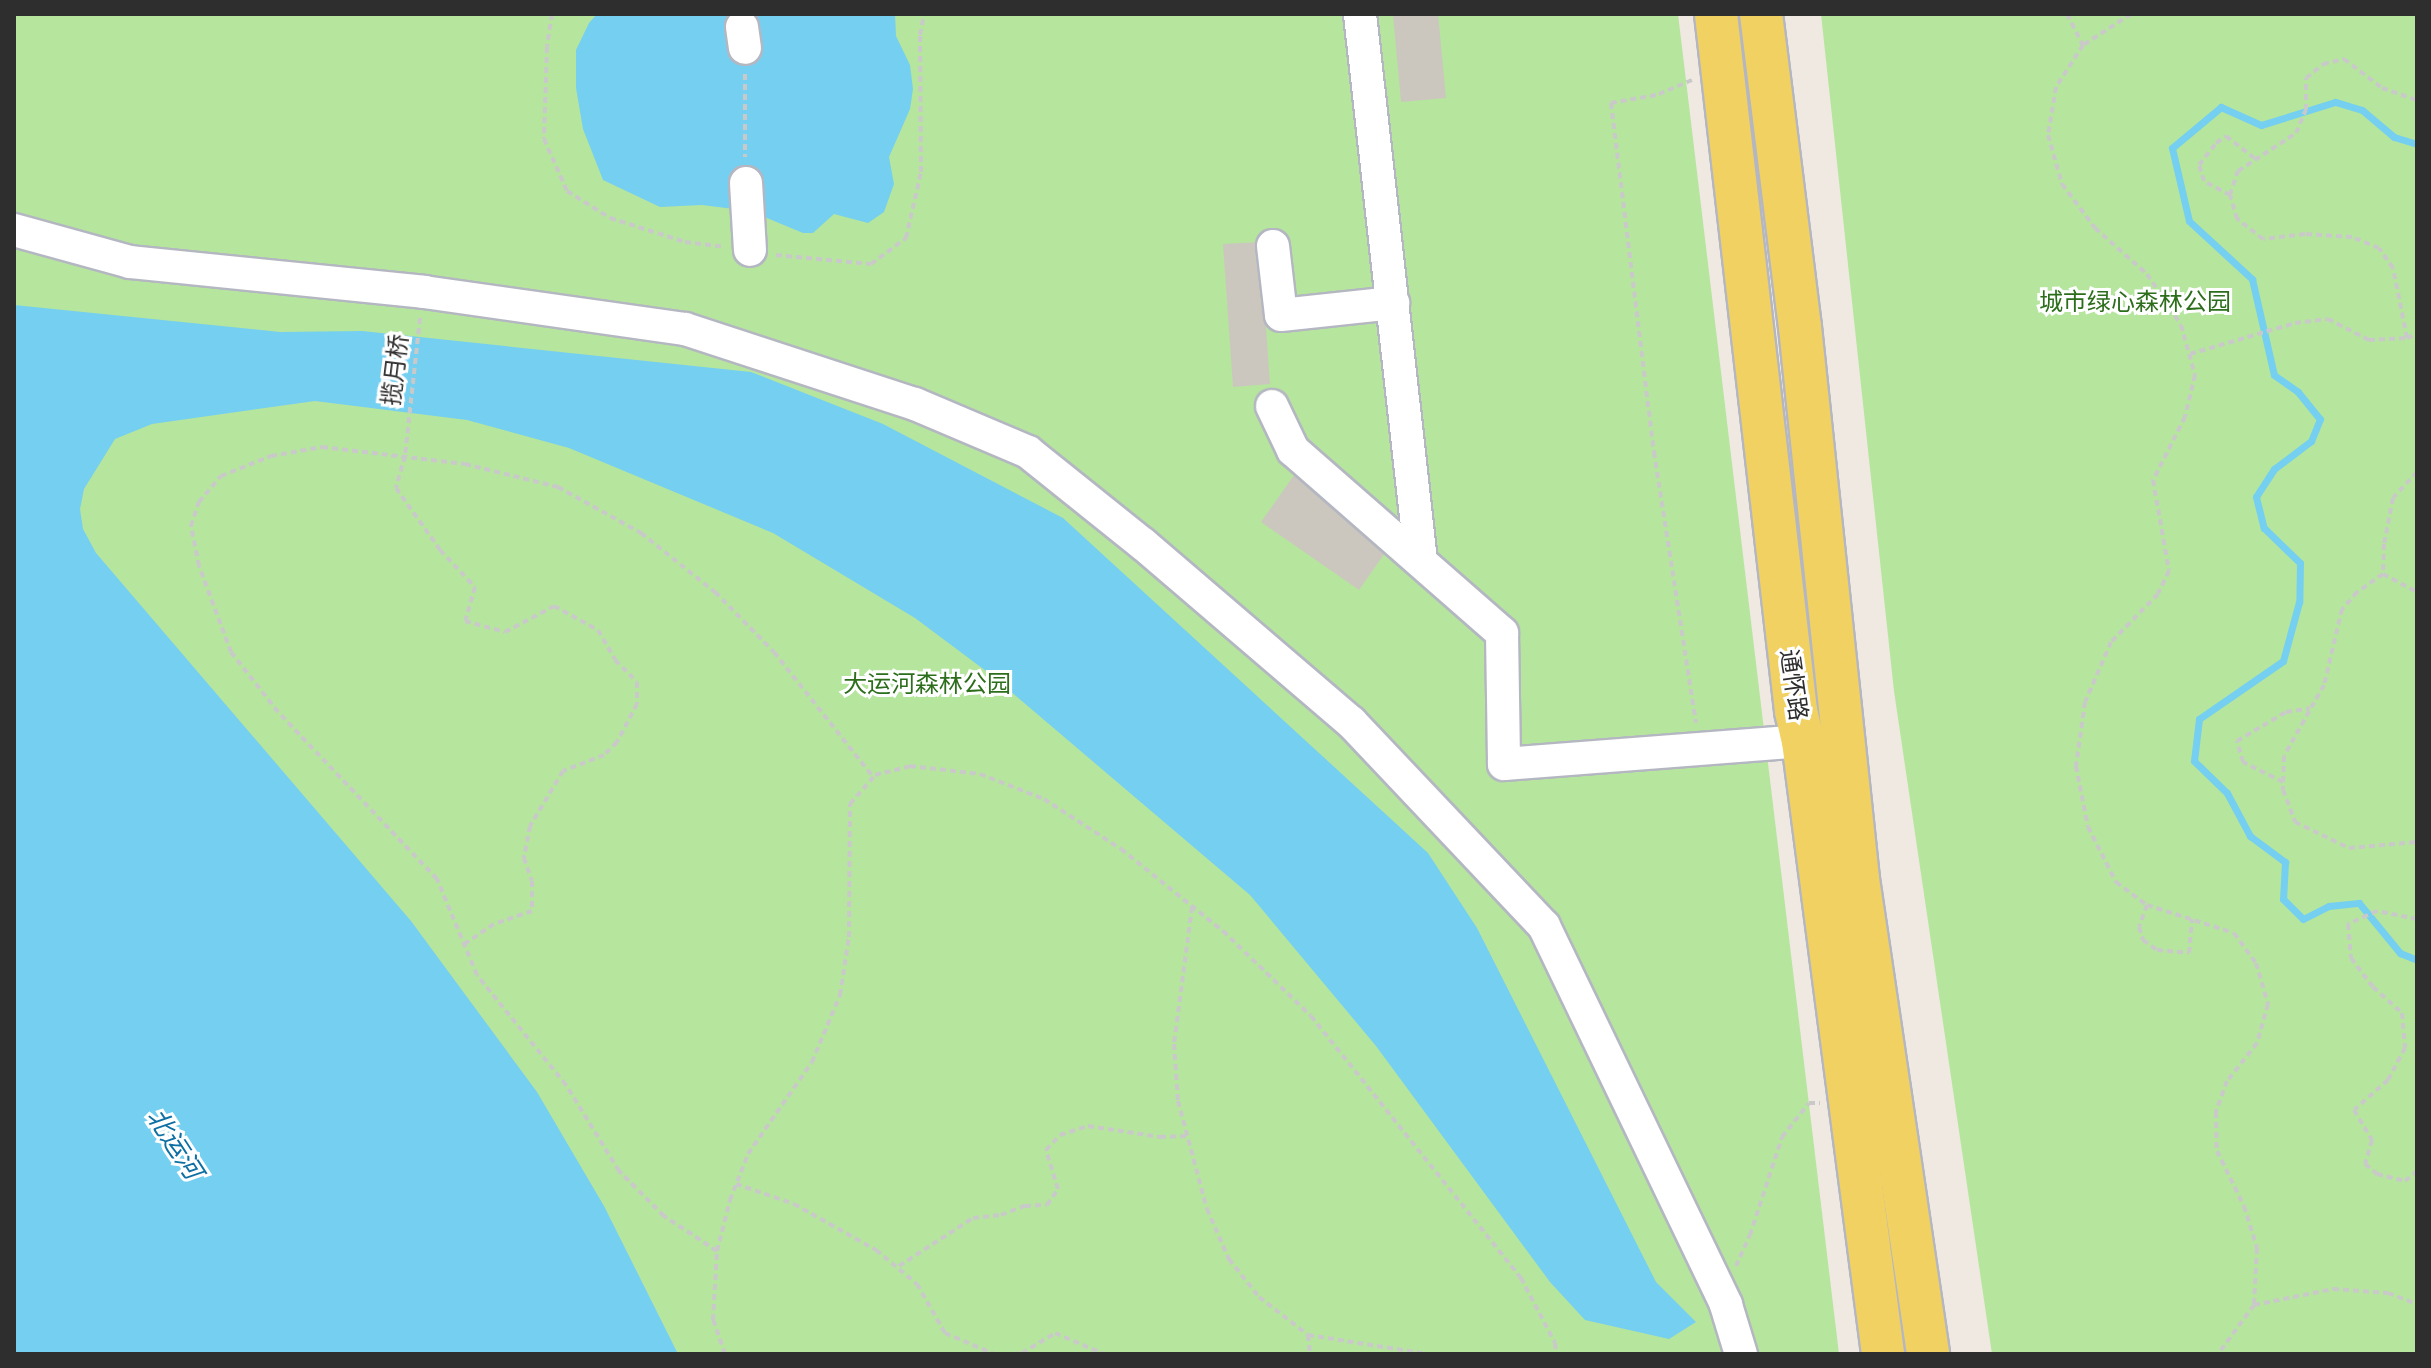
<!DOCTYPE html>
<html>
<head>
<meta charset="utf-8">
<style>
  body { margin:0 }
  #map { position:relative; width:2431px; height:1368px; overflow:hidden; background:#efe9e1; font-family:Cabin,"Noto Sans SC",sans-serif }
  div>[style] { position:absolute }
  [style*='--x'] { left:calc(var(--x)*1px); top:calc(var(--y)*1px); width:calc(var(--w)*1px); rotate:calc(var(--a)*1deg) }
  .green>* { inset:0; background:#b6e59e }
  .water>* { inset:0; background:#75cff0 }
  .stream>* { height:7px; margin:-3.5px; padding:0 3.5px; transform-origin:3.5px; border-radius:3.5px; background:#75cff0 }
  .building>* { inset:0; background:#cbc7bf }
  .path>* { height:4px; margin-top:-2px; transform-origin:0; background:repeating-linear-gradient(90deg,#c9c9c9 0 6px,transparent 0 10px) }
  .roads { filter:drop-shadow(2px 0 #b4b7c1) drop-shadow(-2px 0 #b4b7c1) drop-shadow(0 2px #b4b7c1) drop-shadow(0 -2px #b4b7c1) }
  .minor>* { height:32px; margin:-16px; padding:0 16px; transform-origin:16px; border-radius:16px; background:#fff }
  .major>* { height:42px; margin:-21px; padding:0 21px; transform-origin:21px; border-radius:21px; background:#f2d163 }
  span { translate:-50% -50%; white-space:nowrap; text-align:center; line-height:1.15; -webkit-text-stroke:6px #fff; paint-order:stroke }
  .park-label { font-size:24px; color:#2c6e1b }
  .street-label { font-size:24px; color:#2e2e2e }
  .water-label { font-size:26px; color:#0d6fa3; font-style:italic }
  .frame { position:absolute; inset:0; border:16px solid #2e2e2e; pointer-events:none }
</style>
</head>
<body>
<div id="map">
  <div class="green">
    <div style="clip-path:polygon(14px 14px,1678px 14px,1839px 1354px,14px 1354px)"></div>
    <div style="clip-path:polygon(1821px 14px,2417px 14px,2417px 1354px,1992px 1354px,1894px 691px)"></div>
  </div>
  <div class="water">
    <div style="clip-path:polygon(597px 14px,895px 14px,896px 36px,910px 65px,913px 89px,910px 109px,889px 157px,894px 184px,884px 212px,868px 223px,834px 214px,813px 233px,803px 233px,750px 211px,702px 205px,660px 207px,603px 180px,583px 129px,576px 88px,576px 50px,589px 23px)"></div>
    <div style="clip-path:polygon(14px 305px,280px 332px,362px 331px,751px 372px,883px 424px,1063px 518px,1428px 853px,1477px 928px,1656px 1282px,1696px 1322px,1669px 1339px,1585px 1320px,1550px 1282px,1376px 1046px,1250px 895px,990px 674px,915px 618px,773px 533px,569px 448px,467px 420px,315px 401px,152px 424px,115px 439px,84px 489px,80px 509px,83px 529px,96px 553px,411px 921px,537px 1092px,604px 1206px,678px 1354px,14px 1354px)"></div>
  </div>
  <div class="stream">
    <div style="--x:2417;--y:144;--w:24;--a:-163"></div>
    <div style="--x:2394;--y:137;--w:42;--a:-139.8"></div>
    <div style="--x:2362;--y:110;--w:28;--a:-163"></div>
    <div style="--x:2335;--y:102;--w:77;--a:162.7"></div>
    <div style="--x:2261;--y:125;--w:44;--a:-155.8"></div>
    <div style="--x:2221;--y:107;--w:64;--a:140.1"></div>
    <div style="--x:2172;--y:148;--w:75;--a:76.9"></div>
    <div style="--x:2189;--y:221;--w:86;--a:42.6"></div>
    <div style="--x:2252;--y:279;--w:98;--a:77.1"></div>
    <div style="--x:2274;--y:375;--w:29;--a:35"></div>
    <div style="--x:2298;--y:392;--w:35;--a:51"></div>
    <div style="--x:2320;--y:419;--w:24;--a:112"></div>
    <div style="--x:2311;--y:441;--w:46;--a:142.9"></div>
    <div style="--x:2274;--y:469;--w:33;--a:123"></div>
    <div style="--x:2256;--y:497;--w:32;--a:76"></div>
    <div style="--x:2264;--y:528;--w:50;--a:44.2"></div>
    <div style="--x:2300;--y:563;--w:39;--a:91"></div>
    <div style="--x:2299;--y:602;--w:61;--a:105.2"></div>
    <div style="--x:2283;--y:661;--w:102;--a:145.4"></div>
    <div style="--x:2199;--y:719;--w:42;--a:96.8"></div>
    <div style="--x:2194;--y:761;--w:46;--a:44.1"></div>
    <div style="--x:2227;--y:793;--w:49;--a:61.9"></div>
    <div style="--x:2250;--y:836;--w:44;--a:36.6"></div>
    <div style="--x:2285;--y:862;--w:37;--a:93"></div>
    <div style="--x:2283;--y:899;--w:28;--a:45"></div>
    <div style="--x:2303;--y:919;--w:29;--a:-27"></div>
    <div style="--x:2329;--y:906;--w:30;--a:-6"></div>
    <div style="--x:2359;--y:903;--w:65;--a:50.6"></div>
    <div style="--x:2400;--y:953;--w:18;--a:22"></div>
  </div>
  <div class="building">
    <div style="clip-path:polygon(1393px 14px,1438px 14px,1446px 98px,1401px 102px)"></div>
    <div style="clip-path:polygon(1260px 242px,1270px 384px,1233px 387px,1223px 244px)"></div>
    <div style="clip-path:polygon(1294px 475px,1392px 543px,1359px 590px,1261px 522px)"></div>
  </div>
  <div class="path">
    <div style="--x:552;--y:14;--w:33;--a:99"></div>
    <div style="--x:547;--y:47;--w:92;--a:91.9"></div>
    <div style="--x:544;--y:139;--w:57;--a:66.1"></div>
    <div style="--x:567;--y:191;--w:51;--a:32.1"></div>
    <div style="--x:610;--y:218;--w:79;--a:17.7"></div>
    <div style="--x:685;--y:242;--w:39;--a:7"></div>
    <div style="--x:2067;--y:14;--w:35;--a:63"></div>
    <div style="--x:2131;--y:14;--w:57;--a:147.1"></div>
    <div style="--x:2083;--y:45;--w:50;--a:122.7"></div>
    <div style="--x:2056;--y:87;--w:49;--a:99.5"></div>
    <div style="--x:2048;--y:135;--w:51;--a:74.1"></div>
    <div style="--x:2062;--y:184;--w:55;--a:53.1"></div>
    <div style="--x:2095;--y:228;--w:69;--a:41.5"></div>
    <div style="--x:2147;--y:274;--w:61;--a:56.3"></div>
    <div style="--x:2181;--y:325;--w:52;--a:74.4"></div>
    <div style="--x:2195;--y:375;--w:43;--a:103.4"></div>
    <div style="--x:2185;--y:417;--w:71;--a:116.9"></div>
    <div style="--x:2153;--y:480;--w:92;--a:80"></div>
    <div style="--x:2169;--y:571;--w:25;--a:116"></div>
    <div style="--x:2158;--y:594;--w:67;--a:134.4"></div>
    <div style="--x:2111;--y:642;--w:65;--a:113.4"></div>
    <div style="--x:2085;--y:702;--w:65;--a:98"></div>
    <div style="--x:2076;--y:766;--w:62;--a:78.9"></div>
    <div style="--x:2088;--y:827;--w:62;--a:63"></div>
    <div style="--x:2116;--y:882;--w:39;--a:37"></div>
    <div style="--x:2147;--y:905;--w:91;--a:17.8"></div>
    <div style="--x:2234;--y:933;--w:37;--a:54"></div>
    <div style="--x:2256;--y:963;--w:43;--a:73.7"></div>
    <div style="--x:2268;--y:1004;--w:41;--a:105.8"></div>
    <div style="--x:2257;--y:1043;--w:48;--a:128.3"></div>
    <div style="--x:2227;--y:1081;--w:33;--a:110"></div>
    <div style="--x:2216;--y:1112;--w:39;--a:89"></div>
    <div style="--x:2217;--y:1151;--w:61;--a:63.9"></div>
    <div style="--x:2244;--y:1206;--w:44;--a:72.8"></div>
    <div style="--x:2257;--y:1248;--w:57;--a:93"></div>
    <div style="--x:2254;--y:1305;--w:61;--a:126.3"></div>
    <div style="--x:745;--y:74;--w:83;--a:90"></div>
    <div style="--x:1692;--y:80;--w:39;--a:157"></div>
    <div style="--x:1656;--y:95;--w:46;--a:169.9"></div>
    <div style="--x:1611;--y:103;--w:352;--a:83"></div>
    <div style="--x:1654;--y:452;--w:274;--a:81.2"></div>
    <div style="--x:2230;--y:195;--w:30;--a:-152"></div>
    <div style="--x:2204;--y:181;--w:17;--a:-107"></div>
    <div style="--x:2199;--y:165;--w:28;--a:-52"></div>
    <div style="--x:2216;--y:143;--w:12;--a:-35"></div>
    <div style="--x:2226;--y:136;--w:36;--a:38"></div>
    <div style="--x:776;--y:255;--w:95;--a:5.4"></div>
    <div style="--x:871;--y:264;--w:44;--a:-36.6"></div>
    <div style="--x:906;--y:238;--w:68;--a:-77.2"></div>
    <div style="--x:921;--y:172;--w:137;--a:-90.4"></div>
    <div style="--x:920;--y:35;--w:21;--a:-79"></div>
    <div style="--x:420;--y:318;--w:139;--a:96.2"></div>
    <div style="--x:405;--y:456;--w:33;--a:106"></div>
    <div style="--x:396;--y:488;--w:76;--a:54.6"></div>
    <div style="--x:440;--y:550;--w:51;--a:46.6"></div>
    <div style="--x:475;--y:587;--w:35;--a:106"></div>
    <div style="--x:465;--y:621;--w:41;--a:15.4"></div>
    <div style="--x:505;--y:632;--w:55;--a:-28"></div>
    <div style="--x:554;--y:606;--w:50;--a:28.6"></div>
    <div style="--x:598;--y:630;--w:34;--a:60"></div>
    <div style="--x:615;--y:660;--w:31;--a:45"></div>
    <div style="--x:637;--y:682;--w:22;--a:90"></div>
    <div style="--x:637;--y:704;--w:43;--a:117.8"></div>
    <div style="--x:617;--y:742;--w:18;--a:135"></div>
    <div style="--x:604;--y:755;--w:44;--a:158.7"></div>
    <div style="--x:563;--y:771;--w:64;--a:121"></div>
    <div style="--x:530;--y:826;--w:33;--a:101"></div>
    <div style="--x:524;--y:858;--w:24;--a:71"></div>
    <div style="--x:532;--y:881;--w:30;--a:90"></div>
    <div style="--x:532;--y:911;--w:40;--a:161.1"></div>
    <div style="--x:494;--y:924;--w:36;--a:146"></div>
    <div style="--x:2407;--y:338;--w:71;--a:-101.3"></div>
    <div style="--x:2393;--y:268;--w:24;--a:-125"></div>
    <div style="--x:2379;--y:248;--w:29;--a:-158"></div>
    <div style="--x:2352;--y:237;--w:47;--a:-176.3"></div>
    <div style="--x:2305;--y:234;--w:42;--a:173.2"></div>
    <div style="--x:2263;--y:239;--w:33;--a:-142"></div>
    <div style="--x:2237;--y:219;--w:25;--a:-106"></div>
    <div style="--x:2230;--y:195;--w:25;--a:-72"></div>
    <div style="--x:2238;--y:171;--w:69;--a:-33.2"></div>
    <div style="--x:2296;--y:133;--w:25;--a:-67"></div>
    <div style="--x:2306;--y:110;--w:32;--a:-90"></div>
    <div style="--x:2306;--y:78;--w:22;--a:-39"></div>
    <div style="--x:2323;--y:64;--w:22;--a:-13"></div>
    <div style="--x:2344;--y:59;--w:48;--a:37.3"></div>
    <div style="--x:2382;--y:88;--w:37;--a:19"></div>
    <div style="--x:2190;--y:354;--w:109;--a:-16.4"></div>
    <div style="--x:2295;--y:323;--w:33;--a:-7"></div>
    <div style="--x:2328;--y:319;--w:46;--a:27.1"></div>
    <div style="--x:2369;--y:340;--w:38;--a:-3"></div>
    <div style="--x:2407;--y:338;--w:11;--a:-22"></div>
    <div style="--x:2417;--y:472;--w:35;--a:133"></div>
    <div style="--x:2393;--y:498;--w:47;--a:101.1"></div>
    <div style="--x:2384;--y:544;--w:30;--a:92"></div>
    <div style="--x:2383;--y:574;--w:38;--a:28"></div>
    <div style="--x:2383;--y:574;--w:32;--a:145"></div>
    <div style="--x:2357;--y:592;--w:23;--a:131"></div>
    <div style="--x:2342;--y:609;--w:78;--a:103.3"></div>
    <div style="--x:2324;--y:685;--w:81;--a:119.4"></div>
    <div style="--x:2284;--y:756;--w:34;--a:92"></div>
    <div style="--x:2283;--y:790;--w:34;--a:69"></div>
    <div style="--x:2295;--y:822;--w:60;--a:25.7"></div>
    <div style="--x:2349;--y:848;--w:68;--a:-5"></div>
    <div style="--x:2283;--y:782;--w:45;--a:-153.4"></div>
    <div style="--x:2243;--y:762;--w:22;--a:-106"></div>
    <div style="--x:2237;--y:741;--w:57;--a:-30.6"></div>
    <div style="--x:2286;--y:712;--w:24;--a:-9"></div>
    <div style="--x:2147;--y:905;--w:23;--a:110"></div>
    <div style="--x:2139;--y:927;--w:14;--a:73"></div>
    <div style="--x:2143;--y:940;--w:17;--a:36"></div>
    <div style="--x:2157;--y:950;--w:32;--a:5"></div>
    <div style="--x:2189;--y:953;--w:34;--a:-85"></div>
    <div style="--x:1192;--y:907;--w:138;--a:97.5"></div>
    <div style="--x:1174;--y:1044;--w:57;--a:86"></div>
    <div style="--x:1178;--y:1101;--w:112;--a:75"></div>
    <div style="--x:1207;--y:1209;--w:55;--a:66.3"></div>
    <div style="--x:1229;--y:1259;--w:48;--a:51.7"></div>
    <div style="--x:1259;--y:1297;--w:62;--a:37.8"></div>
    <div style="--x:1308;--y:1335;--w:121;--a:9"></div>
    <div style="--x:2417;--y:919;--w:41;--a:-168.7"></div>
    <div style="--x:2377;--y:911;--w:32;--a:156"></div>
    <div style="--x:2348;--y:924;--w:34;--a:85"></div>
    <div style="--x:2351;--y:958;--w:36;--a:53"></div>
    <div style="--x:2373;--y:987;--w:39;--a:42"></div>
    <div style="--x:2402;--y:1013;--w:35;--a:85"></div>
    <div style="--x:2405;--y:1048;--w:36;--a:118"></div>
    <div style="--x:2388;--y:1080;--w:45;--a:138.6"></div>
    <div style="--x:2354;--y:1110;--w:35;--a:59"></div>
    <div style="--x:2372;--y:1140;--w:25;--a:106"></div>
    <div style="--x:2365;--y:1164;--w:16;--a:40"></div>
    <div style="--x:2377;--y:1174;--w:29;--a:14"></div>
    <div style="--x:2405;--y:1181;--w:16;--a:-40"></div>
    <div style="--x:736;--y:1184;--w:61;--a:19"></div>
    <div style="--x:794;--y:1204;--w:94;--a:29.3"></div>
    <div style="--x:876;--y:1250;--w:53;--a:39.7"></div>
    <div style="--x:917;--y:1284;--w:56;--a:60.3"></div>
    <div style="--x:945;--y:1333;--w:53;--a:23.2"></div>
    <div style="--x:717;--y:1251;--w:64;--a:-146.6"></div>
    <div style="--x:664;--y:1216;--w:64;--a:-135"></div>
    <div style="--x:619;--y:1171;--w:101;--a:-121.6"></div>
    <div style="--x:566;--y:1085;--w:141;--a:-129"></div>
    <div style="--x:477;--y:975;--w:104;--a:-112.6"></div>
    <div style="--x:437;--y:879;--w:231;--a:-133.6"></div>
    <div style="--x:278;--y:712;--w:76;--a:-128.1"></div>
    <div style="--x:231;--y:652;--w:92;--a:-110.4"></div>
    <div style="--x:199;--y:566;--w:41;--a:-101.3"></div>
    <div style="--x:191;--y:526;--w:25;--a:-72"></div>
    <div style="--x:199;--y:502;--w:34;--a:-50"></div>
    <div style="--x:221;--y:476;--w:54;--a:-21.8"></div>
    <div style="--x:271;--y:456;--w:52;--a:-10"></div>
    <div style="--x:322;--y:447;--w:144;--a:6.8"></div>
    <div style="--x:465;--y:464;--w:96;--a:13.9"></div>
    <div style="--x:558;--y:487;--w:95;--a:29"></div>
    <div style="--x:641;--y:533;--w:95;--a:38.6"></div>
    <div style="--x:715;--y:592;--w:84;--a:45.5"></div>
    <div style="--x:774;--y:652;--w:159;--a:51.6"></div>
    <div style="--x:899;--y:1266;--w:88;--a:-33"></div>
    <div style="--x:973;--y:1218;--w:28;--a:-6"></div>
    <div style="--x:1001;--y:1215;--w:26;--a:-21"></div>
    <div style="--x:1025;--y:1206;--w:22;--a:-3"></div>
    <div style="--x:1047;--y:1205;--w:19;--a:-55"></div>
    <div style="--x:1058;--y:1189;--w:41;--a:-107.1"></div>
    <div style="--x:1046;--y:1150;--w:21;--a:-47"></div>
    <div style="--x:1060;--y:1135;--w:29;--a:-18"></div>
    <div style="--x:1088;--y:1126;--w:73;--a:8.7"></div>
    <div style="--x:1160;--y:1137;--w:26;--a:-2"></div>
    <div style="--x:1736;--y:1266;--w:34;--a:-66"></div>
    <div style="--x:1750;--y:1235;--w:103;--a:-71.9"></div>
    <div style="--x:1782;--y:1137;--w:43;--a:-51.5"></div>
    <div style="--x:1809;--y:1103;--w:11;--a:0"></div>
    <div style="--x:2254;--y:1305;--w:81;--a:-11.4"></div>
    <div style="--x:2333;--y:1289;--w:55;--a:4.2"></div>
    <div style="--x:2388;--y:1293;--w:31;--a:21"></div>
    <div style="--x:1308;--y:1335;--w:19;--a:84"></div>
    <div style="--x:725;--y:1354;--w:36;--a:-109"></div>
    <div style="--x:713;--y:1320;--w:69;--a:-86.7"></div>
    <div style="--x:717;--y:1251;--w:53;--a:-75.7"></div>
    <div style="--x:730;--y:1200;--w:49;--a:-68.6"></div>
    <div style="--x:748;--y:1154;--w:112;--a:-55.2"></div>
    <div style="--x:812;--y:1062;--w:73;--a:-67.3"></div>
    <div style="--x:840;--y:995;--w:59;--a:-81.2"></div>
    <div style="--x:849;--y:937;--w:133;--a:-89.6"></div>
    <div style="--x:850;--y:804;--w:38;--a:-49"></div>
    <div style="--x:875;--y:775;--w:36;--a:-14"></div>
    <div style="--x:910;--y:766;--w:70;--a:6.5"></div>
    <div style="--x:980;--y:774;--w:69;--a:21.3"></div>
    <div style="--x:1044;--y:799;--w:92;--a:33"></div>
    <div style="--x:1121;--y:849;--w:131;--a:38.8"></div>
    <div style="--x:1223;--y:931;--w:122;--a:44"></div>
    <div style="--x:1311;--y:1016;--w:336;--a:51.3"></div>
    <div style="--x:1521;--y:1278;--w:73;--a:62.4"></div>
    <div style="--x:1555;--y:1343;--w:11;--a:85"></div>
    <div style="--x:1013;--y:1354;--w:9;--a:-6"></div>
    <div style="--x:1022;--y:1353;--w:39;--a:-31"></div>
    <div style="--x:1055;--y:1333;--w:53;--a:23.2"></div>
  </div>
  <div class="roads">
    <div class="minor">
      <div style="--x:1360;--y:14;--w:550;--a:83.64"></div>
      <div style="--x:742;--y:27;--w:21;--a:82"></div>
      <div style="--x:746;--y:183;--w:67;--a:86.6"></div>
      <div style="--x:14;--y:230;--w:120;--a:15.4"></div>
      <div style="--x:130;--y:262;--w:296;--a:5.8"></div>
      <div style="--x:424;--y:292;--w:264;--a:8.1"></div>
      <div style="--x:685;--y:329;--w:242;--a:18.1"></div>
      <div style="--x:915;--y:404;--w:123;--a:23"></div>
      <div style="--x:1028;--y:452;--w:147;--a:38.7"></div>
      <div style="--x:1143;--y:544;--w:274;--a:40.6"></div>
      <div style="--x:1351;--y:722;--w:281;--a:46.6"></div>
      <div style="--x:1544;--y:926;--w:420;--a:64.3"></div>
      <div style="--x:1726;--y:1305;--w:51;--a:73"></div>
      <div style="--x:1273;--y:246;--w:69;--a:83.4"></div>
      <div style="--x:1281;--y:315;--w:113;--a:-6.1"></div>
      <div style="--x:1272;--y:406;--w:49;--a:64.5"></div>
      <div style="--x:1293;--y:450;--w:278;--a:41.2"></div>
      <div style="--x:1502;--y:633;--w:131;--a:89.1"></div>
      <div style="--x:1504;--y:764;--w:300;--a:-4.4"></div>
    </div>
    <div class="major">
      <div style="--x:1716;--y:14;--w:702;--a:83.45"></div>
      <div style="--x:1796;--y:711;--w:31;--a:77"></div>
      <div style="--x:1803;--y:741;--w:618;--a:82.56"></div>
      <div style="--x:1761;--y:14;--w:315;--a:82.9"></div>
      <div style="--x:1800;--y:327;--w:555;--a:84"></div>
      <div style="--x:1858;--y:879;--w:480;--a:81.6"></div>
    </div>
  </div>
  <div class="park-label">
    <span style="left:2135px;top:302px">城市绿心森林公园</span>
    <span style="left:927px;top:684px">大运河森林公园</span>
  </div>
  <div class="street-label">
    <span style="left:395px;top:370px;rotate:-83deg">揽月桥</span>
    <span style="left:1794px;top:685px;rotate:82deg">通怀路</span>
  </div>
  <div class="water-label">
    <span style="left:174px;top:1144px;rotate:57deg">北运河</span>
  </div>
  <div class="frame"></div>
</div>
</body>
</html>
